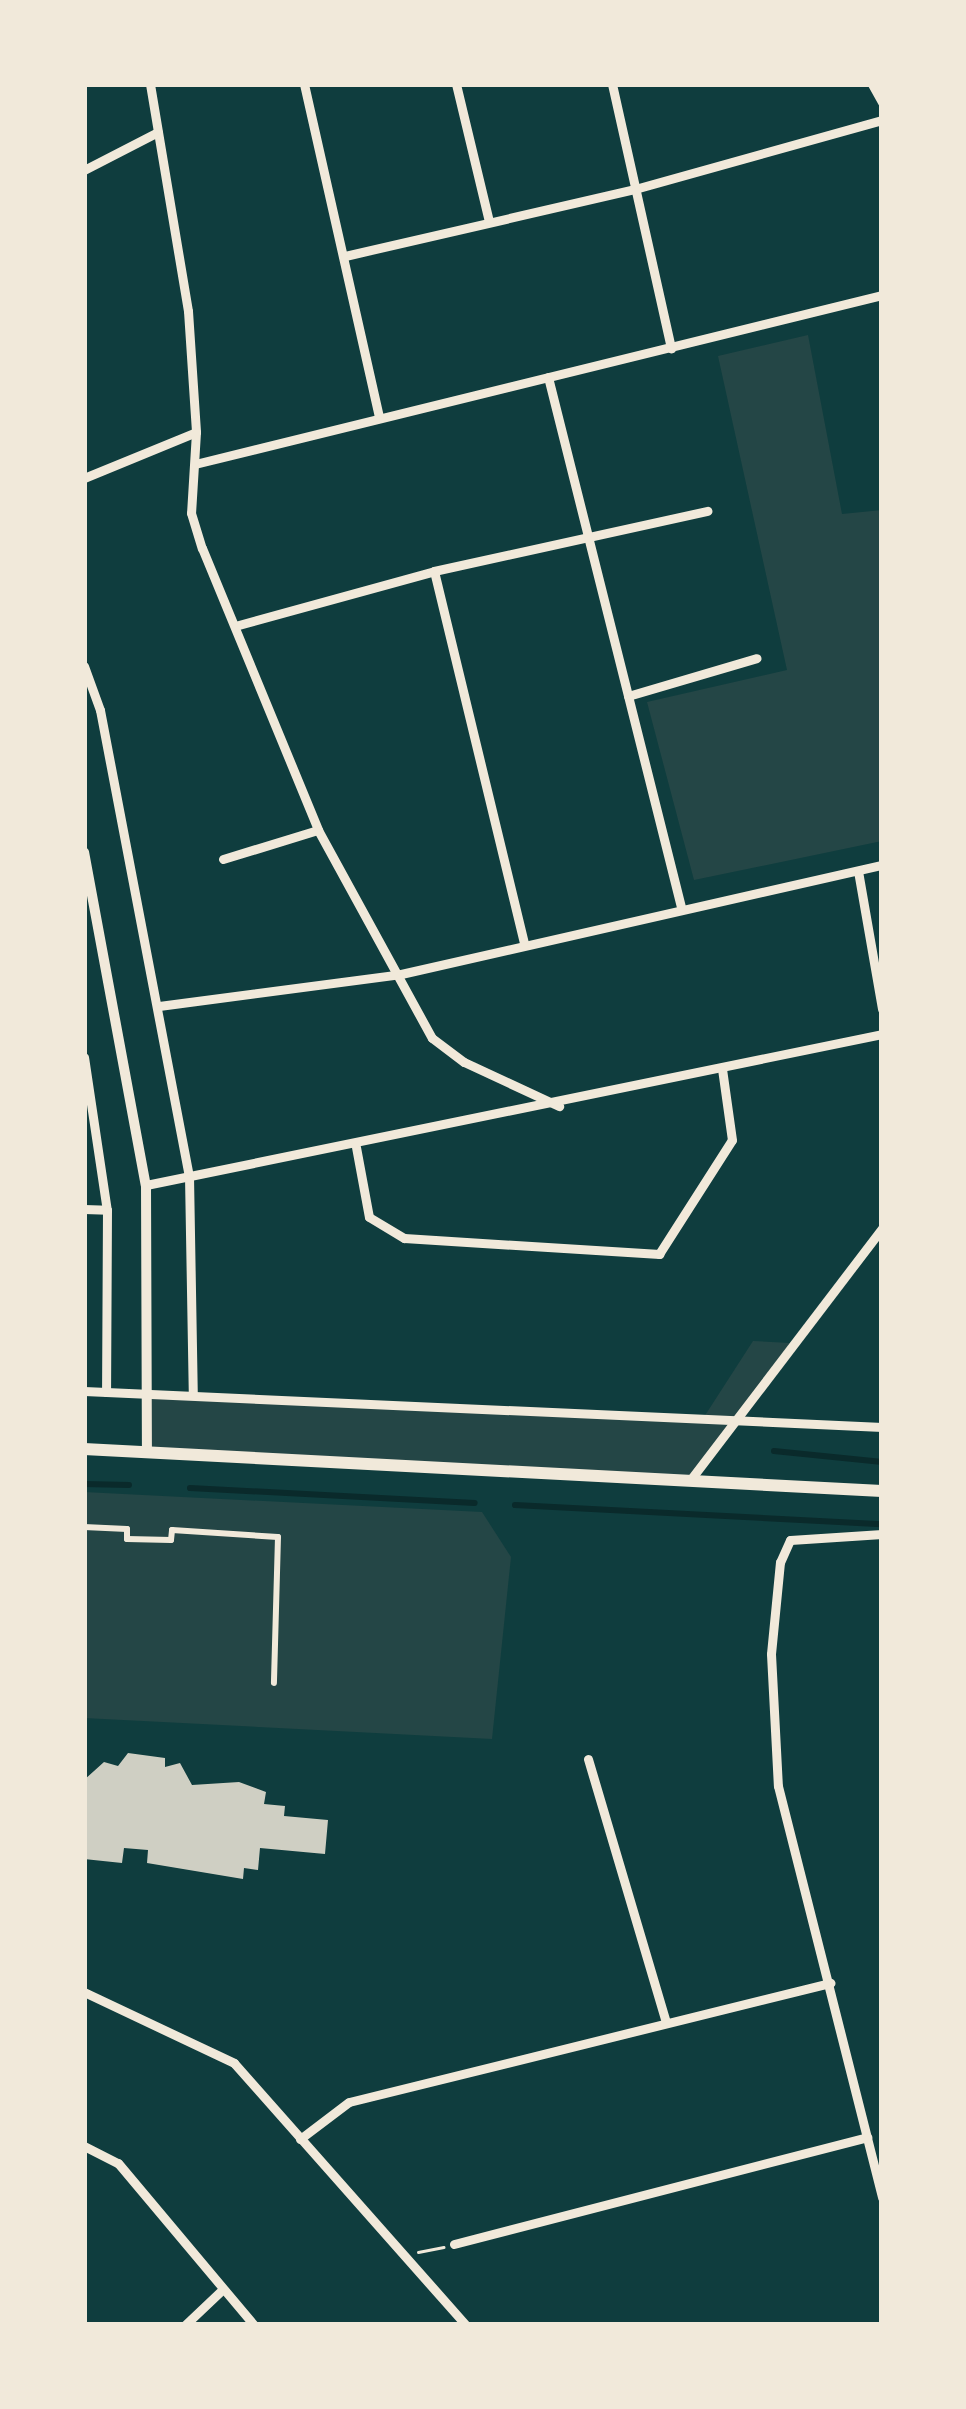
<!DOCTYPE html>
<html>
<head>
<meta charset="utf-8">
<style>
  body { margin:0 }
  #map { position:relative; width:966px; height:2409px; overflow:hidden; background:#0f3d3e; font-family:Raleway,sans-serif }
  div>[style] { position:absolute }
  [style*='--x'] { left:calc(var(--x)*1px); top:calc(var(--y)*1px); width:calc(var(--w)*1px); rotate:calc(var(--a)*1deg) }
  .green>* { inset:0; background:#244646 }
  .stream>* { height:6px; margin:-3px; padding:0 3px; transform-origin:3px; border-radius:3px; background:#0a2a2b }
  .building>* { inset:0; background:#cfcfc3 }
  .path>* { height:3px; margin:-1.5px; padding:0 1.5px; transform-origin:1.5px; border-radius:1.5px; background:#f1e9da }
  .pedestrian>* { height:6px; margin:-3px; padding:0 3px; transform-origin:3px; border-radius:3px; background:#f1e9da }
  .minor>* { height:9px; margin:-4.5px; padding:0 4.5px; transform-origin:4.5px; border-radius:4.5px; background:#f1e9da }
  .tertiary>* { height:10px; margin:-5px; padding:0 5px; transform-origin:5px; border-radius:5px; background:#f1e9da }
  .secondary>* { height:12px; margin:-6px; padding:0 6px; transform-origin:6px; border-radius:6px; background:#f1e9da }
  span { translate:-50% -50%; white-space:nowrap; text-align:center; line-height:1.15; -webkit-text-stroke:9px #f1e9da; paint-order:stroke }
  .frame { position:absolute; inset:0; border:87px solid #f1e9da; pointer-events:none }
</style>
</head>
<body>
<div id="map">
  <div class="green">
    <div style="clip-path:polygon(808px 335px,842px 514px,882px 510px,882px 841px,694px 880px,647px 702px,787px 670px,718px 356px)"></div>
    <div style="clip-path:polygon(753px 1341px,790px 1343px,691px 1479px,147px 1451px,151px 1393px,704px 1417px)"></div>
    <div style="clip-path:polygon(84px 1492px,482px 1512px,511px 1557px,492px 1739px,84px 1718px)"></div>
  </div>
  <div class="stream">
    <div style="--x:774;--y:1451;--w:109;--a:5.8"></div>
    <div style="--x:84;--y:1484;--w:45;--a:1.3"></div>
    <div style="--x:190;--y:1488;--w:285;--a:3"></div>
    <div style="--x:515;--y:1505;--w:367;--a:3"></div>
  </div>
  <div class="building">
    <div style="clip-path:polygon(128px 1753px,165px 1758px,165px 1767px,180px 1763px,192px 1785px,239px 1782px,266px 1792px,264px 1804px,285px 1806px,284px 1816px,328px 1820px,325px 1854px,260px 1848px,258px 1870px,244px 1868px,243px 1879px,147px 1863px,148px 1850px,124px 1848px,122px 1863px,84px 1859px,84px 1780px,104px 1762px,118px 1766px)"></div>
  </div>
  <div class="path">
    <div style="--x:418;--y:2252;--w:26;--a:-11"></div>
  </div>
  <div class="pedestrian">
    <div style="--x:84;--y:1527;--w:43;--a:2.7"></div>
    <div style="--x:127;--y:1529;--w:10;--a:90"></div>
    <div style="--x:127;--y:1539;--w:44;--a:1.3"></div>
    <div style="--x:171;--y:1540;--w:10;--a:-84"></div>
    <div style="--x:172;--y:1530;--w:106;--a:3.8"></div>
    <div style="--x:278;--y:1537;--w:146;--a:91.6"></div>
  </div>
  <div class="minor">
    <div style="--x:150;--y:84;--w:230;--a:80.5"></div>
    <div style="--x:188;--y:311;--w:121;--a:86.2"></div>
    <div style="--x:196;--y:432;--w:81;--a:93.5"></div>
    <div style="--x:191;--y:513;--w:37;--a:73"></div>
    <div style="--x:202;--y:548;--w:305;--a:67.6"></div>
    <div style="--x:318;--y:830;--w:237;--a:61.3"></div>
    <div style="--x:432;--y:1038;--w:40;--a:37"></div>
    <div style="--x:464;--y:1062;--w:105;--a:24.9"></div>
    <div style="--x:304;--y:84;--w:340;--a:77.3"></div>
    <div style="--x:456;--y:84;--w:141;--a:76.5"></div>
    <div style="--x:612;--y:84;--w:271;--a:77.4"></div>
    <div style="--x:872;--y:84;--w:21;--a:61"></div>
    <div style="--x:84;--y:170;--w:83;--a:-27.2"></div>
    <div style="--x:345;--y:256;--w:298;--a:-13"></div>
    <div style="--x:635;--y:189;--w:256;--a:-15.6"></div>
    <div style="--x:548;--y:377;--w:546;--a:75.91"></div>
    <div style="--x:195;--y:464;--w:707;--a:-13.82"></div>
    <div style="--x:84;--y:478;--w:121;--a:-22.3"></div>
    <div style="--x:434;--y:571;--w:383;--a:76.4"></div>
    <div style="--x:235;--y:626;--w:206;--a:-15.4"></div>
    <div style="--x:434;--y:571;--w:280;--a:-12.4"></div>
    <div style="--x:84;--y:666;--w:47;--a:70"></div>
    <div style="--x:100;--y:710;--w:474;--a:79.2"></div>
    <div style="--x:189;--y:1176;--w:219;--a:89"></div>
    <div style="--x:628;--y:696;--w:134;--a:-16.4"></div>
    <div style="--x:223;--y:859;--w:99;--a:-17"></div>
    <div style="--x:858;--y:871;--w:140;--a:80.1"></div>
    <div style="--x:159;--y:1006;--w:244;--a:-7.5"></div>
    <div style="--x:401;--y:974;--w:493;--a:-12.8"></div>
    <div style="--x:84;--y:1057;--w:155;--a:81.5"></div>
    <div style="--x:107;--y:1210;--w:182;--a:90.3"></div>
    <div style="--x:356;--y:1147;--w:71;--a:79.5"></div>
    <div style="--x:369;--y:1217;--w:41;--a:31"></div>
    <div style="--x:404;--y:1238;--w:256;--a:3.6"></div>
    <div style="--x:659;--y:1254;--w:135;--a:-57.4"></div>
    <div style="--x:732;--y:1140;--w:72;--a:-98"></div>
    <div style="--x:146;--y:1185;--w:751;--a:-11.59"></div>
    <div style="--x:84;--y:1209;--w:23;--a:2"></div>
    <div style="--x:84;--y:1391;--w:799;--a:2.58"></div>
    <div style="--x:691;--y:1479;--w:315;--a:-52.7"></div>
    <div style="--x:882;--y:1534;--w:92;--a:176.3"></div>
    <div style="--x:790;--y:1540;--w:24;--a:114"></div>
    <div style="--x:780;--y:1562;--w:92;--a:95.6"></div>
    <div style="--x:771;--y:1654;--w:132;--a:87"></div>
    <div style="--x:778;--y:1786;--w:425;--a:75.8"></div>
    <div style="--x:588;--y:1759;--w:275;--a:73.5"></div>
    <div style="--x:84;--y:1992;--w:166;--a:25.3"></div>
    <div style="--x:234;--y:2063;--w:350;--a:48.5"></div>
    <div style="--x:300;--y:2139;--w:61;--a:-37.1"></div>
    <div style="--x:349;--y:2102;--w:496;--a:-13.9"></div>
    <div style="--x:84;--y:2146;--w:38;--a:27"></div>
    <div style="--x:118;--y:2163;--w:212;--a:50"></div>
    <div style="--x:454;--y:2244;--w:427;--a:-14.5"></div>
    <div style="--x:185;--y:2325;--w:52;--a:-43.5"></div>
  </div>
  <div class="tertiary">
    <div style="--x:84;--y:852;--w:339;--a:79.5"></div>
    <div style="--x:146;--y:1185;--w:266;--a:89.8"></div>
  </div>
  <div class="secondary">
    <div style="--x:84;--y:1449;--w:799;--a:3.01"></div>
  </div>
  <div class="frame"></div>
</div>
</body>
</html>
